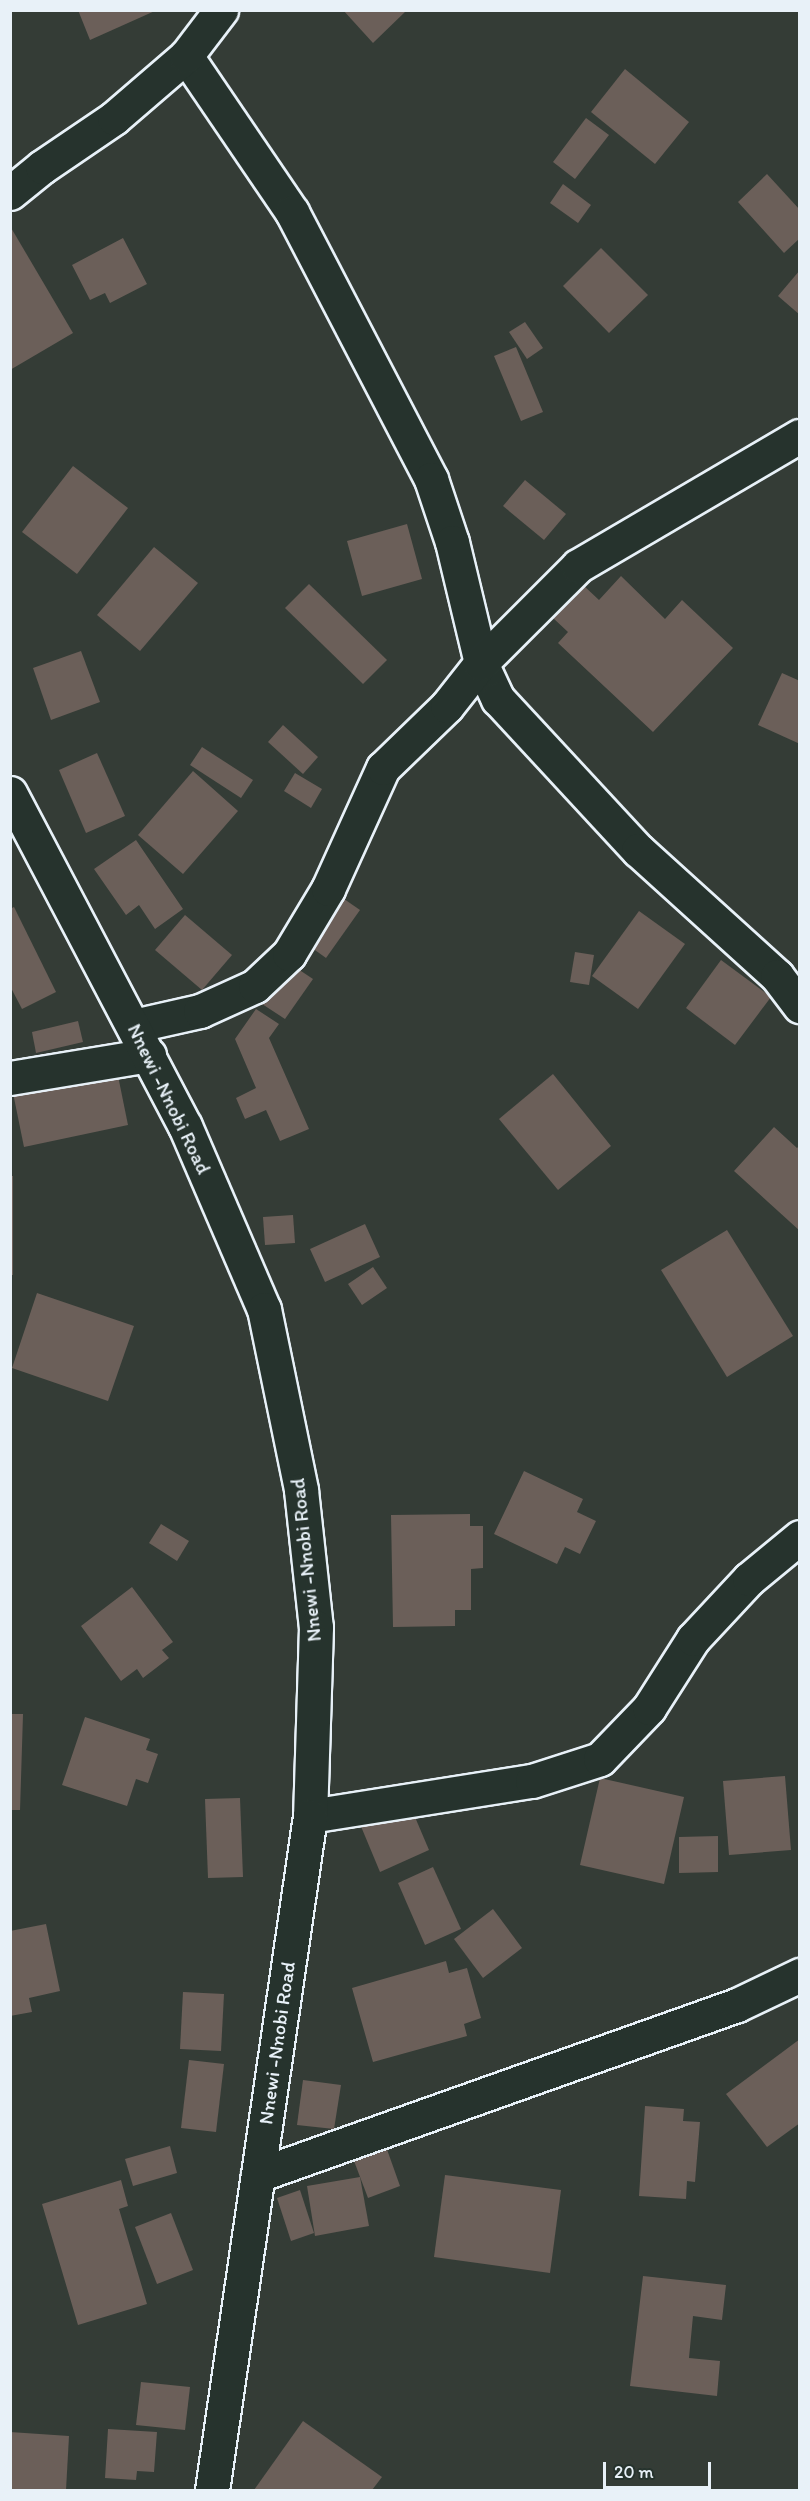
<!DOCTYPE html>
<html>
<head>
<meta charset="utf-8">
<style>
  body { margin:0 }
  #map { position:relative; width:810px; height:2501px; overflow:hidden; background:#343c36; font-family:Itim,sans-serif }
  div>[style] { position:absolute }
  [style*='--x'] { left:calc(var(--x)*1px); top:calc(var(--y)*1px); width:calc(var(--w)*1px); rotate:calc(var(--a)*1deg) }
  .building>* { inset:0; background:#6b5f59 }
  .roads { filter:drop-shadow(2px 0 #e8f1f8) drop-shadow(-2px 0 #e8f1f8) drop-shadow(0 2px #e8f1f8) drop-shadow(0 -2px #e8f1f8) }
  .minor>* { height:33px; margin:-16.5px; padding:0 16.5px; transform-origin:16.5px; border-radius:16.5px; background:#26332d }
  .major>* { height:33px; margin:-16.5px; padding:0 16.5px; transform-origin:16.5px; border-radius:16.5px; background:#26332d }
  span { translate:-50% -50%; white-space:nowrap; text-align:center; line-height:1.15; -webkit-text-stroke:5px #26332d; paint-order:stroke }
  .street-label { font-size:20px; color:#e8f1f8 }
  .frame { position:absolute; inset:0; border:12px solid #e8f1f8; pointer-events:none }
  .scale { position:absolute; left:603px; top:2462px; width:108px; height:27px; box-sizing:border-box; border:3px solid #e8f1f8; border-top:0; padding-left:8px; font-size:18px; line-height:21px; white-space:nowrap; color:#e8f1f8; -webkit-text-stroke:4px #26332d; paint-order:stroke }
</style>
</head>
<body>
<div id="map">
  <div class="building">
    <div style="clip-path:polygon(78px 10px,157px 10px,90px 40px)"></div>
    <div style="clip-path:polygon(343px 10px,407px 10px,373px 43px)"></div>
    <div style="clip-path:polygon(625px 69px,689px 122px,655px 164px,591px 112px)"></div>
    <div style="clip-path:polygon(586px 118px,609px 135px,575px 179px,553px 162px)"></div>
    <div style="clip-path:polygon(767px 174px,800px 210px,800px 238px,784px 253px,738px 202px)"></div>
    <div style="clip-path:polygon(563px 184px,591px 205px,578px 223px,550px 203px)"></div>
    <div style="clip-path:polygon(10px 226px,73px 333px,10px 370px)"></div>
    <div style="clip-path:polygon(123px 238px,147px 284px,110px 303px,105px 293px,90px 300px,72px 265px)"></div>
    <div style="clip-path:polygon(601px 248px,648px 295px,609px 333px,563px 286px)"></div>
    <div style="clip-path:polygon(800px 270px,800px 315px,778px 296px)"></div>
    <div style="clip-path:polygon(525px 322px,543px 348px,527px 359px,509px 332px)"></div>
    <div style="clip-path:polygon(516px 347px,543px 412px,521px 421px,494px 356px)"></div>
    <div style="clip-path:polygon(73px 466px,128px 508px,77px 574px,22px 532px)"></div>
    <div style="clip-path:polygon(525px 480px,566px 514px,544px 540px,503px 506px)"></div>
    <div style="clip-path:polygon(407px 524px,422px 579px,362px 596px,347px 541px)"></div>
    <div style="clip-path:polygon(154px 547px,198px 583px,140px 651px,97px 615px)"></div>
    <div style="clip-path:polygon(621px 576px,665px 619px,682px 600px,733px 648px,653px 732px,558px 643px,568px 632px,553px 618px,583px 585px,599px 600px)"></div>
    <div style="clip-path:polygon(309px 584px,387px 660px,363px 684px,285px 608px)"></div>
    <div style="clip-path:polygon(81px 651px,100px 702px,51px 720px,33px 668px)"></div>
    <div style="clip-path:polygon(782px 673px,800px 681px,800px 744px,758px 725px)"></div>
    <div style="clip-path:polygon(283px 725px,318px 757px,303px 774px,268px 742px)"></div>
    <div style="clip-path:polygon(202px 747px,253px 780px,241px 798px,190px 765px)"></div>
    <div style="clip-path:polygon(97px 753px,125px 816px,86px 833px,59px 770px)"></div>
    <div style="clip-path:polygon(193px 771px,238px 811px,183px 874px,138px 835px)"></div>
    <div style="clip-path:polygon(295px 773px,322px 789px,311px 808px,284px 791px)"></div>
    <div style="clip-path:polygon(136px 840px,183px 909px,155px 929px,139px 905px,126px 915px,94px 869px)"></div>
    <div style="clip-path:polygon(334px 892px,360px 910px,326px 958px,301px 940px)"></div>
    <div style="clip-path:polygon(14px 907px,56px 992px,22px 1009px,10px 986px,10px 909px)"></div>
    <div style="clip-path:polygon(639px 911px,685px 944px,638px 1009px,592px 976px)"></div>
    <div style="clip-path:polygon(185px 915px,232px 955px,202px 990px,155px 950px)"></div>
    <div style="clip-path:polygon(575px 952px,594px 955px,589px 985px,570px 982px)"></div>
    <div style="clip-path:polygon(721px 960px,771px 997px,735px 1045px,686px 1008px)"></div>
    <div style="clip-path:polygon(286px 961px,313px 979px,285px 1019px,259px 1002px)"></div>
    <div style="clip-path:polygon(256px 1009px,279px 1024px,269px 1038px,309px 1129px,280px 1141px,266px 1110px,245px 1119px,236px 1098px,256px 1088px,235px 1039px)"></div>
    <div style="clip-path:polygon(78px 1021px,83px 1042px,36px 1053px,32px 1032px)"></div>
    <div style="clip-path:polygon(116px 1066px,128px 1125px,24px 1147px,12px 1088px)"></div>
    <div style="clip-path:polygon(553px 1074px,611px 1146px,558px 1190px,499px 1119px)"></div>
    <div style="clip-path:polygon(774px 1127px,797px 1148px,800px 1145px,800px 1231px,734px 1171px)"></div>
    <div style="clip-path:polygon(10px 1176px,13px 1176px,13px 1275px,10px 1275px)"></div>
    <div style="clip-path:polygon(293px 1215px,295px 1243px,265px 1245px,263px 1217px)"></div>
    <div style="clip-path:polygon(365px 1224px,380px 1257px,325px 1282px,310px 1249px)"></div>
    <div style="clip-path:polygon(727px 1230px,793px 1336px,727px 1377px,661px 1270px)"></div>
    <div style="clip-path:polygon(373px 1267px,387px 1288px,362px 1305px,348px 1284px)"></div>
    <div style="clip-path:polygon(37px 1293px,134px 1326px,108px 1401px,12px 1368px)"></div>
    <div style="clip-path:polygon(524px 1471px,583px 1499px,577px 1512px,596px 1521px,580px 1554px,565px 1547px,557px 1564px,494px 1534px)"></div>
    <div style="clip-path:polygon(470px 1514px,470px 1526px,483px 1526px,483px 1568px,471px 1569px,471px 1610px,455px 1610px,455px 1626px,393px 1627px,391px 1515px)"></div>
    <div style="clip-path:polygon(161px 1524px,189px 1541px,177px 1561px,149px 1543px)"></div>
    <div style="clip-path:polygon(132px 1587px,173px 1642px,162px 1650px,169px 1658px,143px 1678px,137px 1669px,121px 1681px,81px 1626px)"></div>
    <div style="clip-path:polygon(10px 1714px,23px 1714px,20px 1810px,10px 1810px)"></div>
    <div style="clip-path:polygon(85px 1717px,150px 1739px,146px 1750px,158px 1754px,148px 1783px,136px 1779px,127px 1806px,62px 1785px)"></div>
    <div style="clip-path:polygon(785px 1776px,791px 1850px,729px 1855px,723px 1781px)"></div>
    <div style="clip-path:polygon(600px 1778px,684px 1797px,664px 1884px,580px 1865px)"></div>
    <div style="clip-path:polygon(240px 1798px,243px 1877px,208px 1878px,205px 1799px)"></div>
    <div style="clip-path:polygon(409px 1803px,429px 1850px,380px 1872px,360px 1824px)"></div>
    <div style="clip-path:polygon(718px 1836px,718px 1872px,679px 1873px,679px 1837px)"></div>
    <div style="clip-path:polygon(433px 1867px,461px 1929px,425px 1945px,398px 1883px)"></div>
    <div style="clip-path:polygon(493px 1909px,522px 1948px,483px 1978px,454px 1939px)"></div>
    <div style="clip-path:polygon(46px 1924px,60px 1991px,29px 1998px,32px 2012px,10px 2016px,10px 1931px)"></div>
    <div style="clip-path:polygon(446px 1961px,449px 1973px,467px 1968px,481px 2018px,464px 2024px,467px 2036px,373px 2062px,352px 1988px)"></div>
    <div style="clip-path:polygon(183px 1992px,224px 1994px,221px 2051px,180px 2049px)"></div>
    <div style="clip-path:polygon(800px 2039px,800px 2123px,767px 2147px,726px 2094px)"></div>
    <div style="clip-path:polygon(189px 2060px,224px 2064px,216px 2132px,181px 2128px)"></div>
    <div style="clip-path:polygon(303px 2080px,341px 2085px,334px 2129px,297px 2125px)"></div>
    <div style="clip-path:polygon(645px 2106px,684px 2109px,683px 2121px,700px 2122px,695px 2182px,687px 2181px,686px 2199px,639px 2196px)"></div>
    <div style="clip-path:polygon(384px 2141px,400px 2186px,368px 2198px,351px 2153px)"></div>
    <div style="clip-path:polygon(170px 2146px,177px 2173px,133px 2186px,125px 2159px)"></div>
    <div style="clip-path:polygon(445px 2175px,561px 2190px,550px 2273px,434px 2257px)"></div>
    <div style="clip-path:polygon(360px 2177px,369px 2226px,315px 2236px,307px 2186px)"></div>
    <div style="clip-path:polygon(121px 2180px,128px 2206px,119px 2209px,147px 2304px,78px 2325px,42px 2204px)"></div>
    <div style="clip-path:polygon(300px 2190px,314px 2233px,291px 2241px,277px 2198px)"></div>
    <div style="clip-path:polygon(171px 2213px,193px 2270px,157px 2284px,135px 2227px)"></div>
    <div style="clip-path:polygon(643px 2276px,726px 2285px,722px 2320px,693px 2316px,689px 2358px,720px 2361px,717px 2396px,630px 2386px)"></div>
    <div style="clip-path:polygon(141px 2382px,190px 2387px,185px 2430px,136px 2425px)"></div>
    <div style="clip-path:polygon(303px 2421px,382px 2477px,372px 2490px,254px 2490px)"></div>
    <div style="clip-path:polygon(108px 2429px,157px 2432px,154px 2472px,137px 2471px,136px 2480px,105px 2478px)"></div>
    <div style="clip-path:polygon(10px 2432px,69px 2436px,66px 2490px,10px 2490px)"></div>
  </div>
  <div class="roads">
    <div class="minor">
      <div style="--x:186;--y:56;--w:189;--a:55.8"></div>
      <div style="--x:292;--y:212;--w:301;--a:62.5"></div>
      <div style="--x:431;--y:479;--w:66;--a:71.6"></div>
      <div style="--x:452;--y:542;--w:124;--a:76.5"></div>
      <div style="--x:481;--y:663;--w:40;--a:65"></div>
      <div style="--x:498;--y:699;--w:206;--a:47.2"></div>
      <div style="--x:638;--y:850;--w:188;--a:42.2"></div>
      <div style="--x:777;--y:976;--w:38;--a:53"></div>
      <div style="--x:10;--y:193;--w:41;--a:-39.1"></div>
      <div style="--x:42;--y:167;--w:87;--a:-34.2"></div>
      <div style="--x:114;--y:118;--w:95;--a:-40.7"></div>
      <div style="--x:186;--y:56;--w:58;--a:-52.7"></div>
      <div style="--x:133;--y:1026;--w:69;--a:-12.6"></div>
      <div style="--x:200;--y:1011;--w:60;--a:-24.4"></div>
      <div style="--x:255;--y:986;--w:47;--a:-43.3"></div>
      <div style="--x:289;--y:954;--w:76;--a:-59"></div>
      <div style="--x:328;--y:889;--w:133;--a:-65.6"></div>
      <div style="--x:383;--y:768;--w:89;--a:-44.1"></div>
      <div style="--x:447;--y:706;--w:55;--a:-51.7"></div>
      <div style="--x:481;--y:663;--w:137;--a:-45"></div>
      <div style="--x:578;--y:566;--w:257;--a:-30.4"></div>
      <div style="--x:10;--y:1078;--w:141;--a:-9.4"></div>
      <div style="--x:310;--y:1816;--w:225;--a:-9"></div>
      <div style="--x:532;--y:1781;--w:71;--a:-17.9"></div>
      <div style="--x:600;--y:1759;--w:71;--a:-46.1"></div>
      <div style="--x:649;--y:1708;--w:82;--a:-57.5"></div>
      <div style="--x:693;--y:1639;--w:82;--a:-47"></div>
      <div style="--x:749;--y:1579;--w:66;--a:-39.5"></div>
      <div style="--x:258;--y:2175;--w:508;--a:-19.54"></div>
      <div style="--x:737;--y:2005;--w:70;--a:-25.5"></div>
    </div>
    <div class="major">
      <div style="--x:10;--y:793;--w:376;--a:62.3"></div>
      <div style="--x:185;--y:1126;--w:199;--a:66.7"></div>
      <div style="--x:264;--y:1309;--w:185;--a:78.4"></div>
      <div style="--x:301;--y:1490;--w:138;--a:83.8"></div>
      <div style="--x:316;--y:1627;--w:189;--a:91.8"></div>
      <div style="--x:310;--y:1816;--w:681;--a:98.27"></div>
    </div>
  </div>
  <div class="street-label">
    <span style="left:169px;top:1099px;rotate:64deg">Nnewi -Nnobi Road</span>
    <span style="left:306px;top:1560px;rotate:-96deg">Nnewi -Nnobi Road</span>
    <span style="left:277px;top:2043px;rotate:-82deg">Nnewi -Nnobi Road</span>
  </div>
  <div class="frame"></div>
  <div class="scale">20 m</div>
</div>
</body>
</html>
